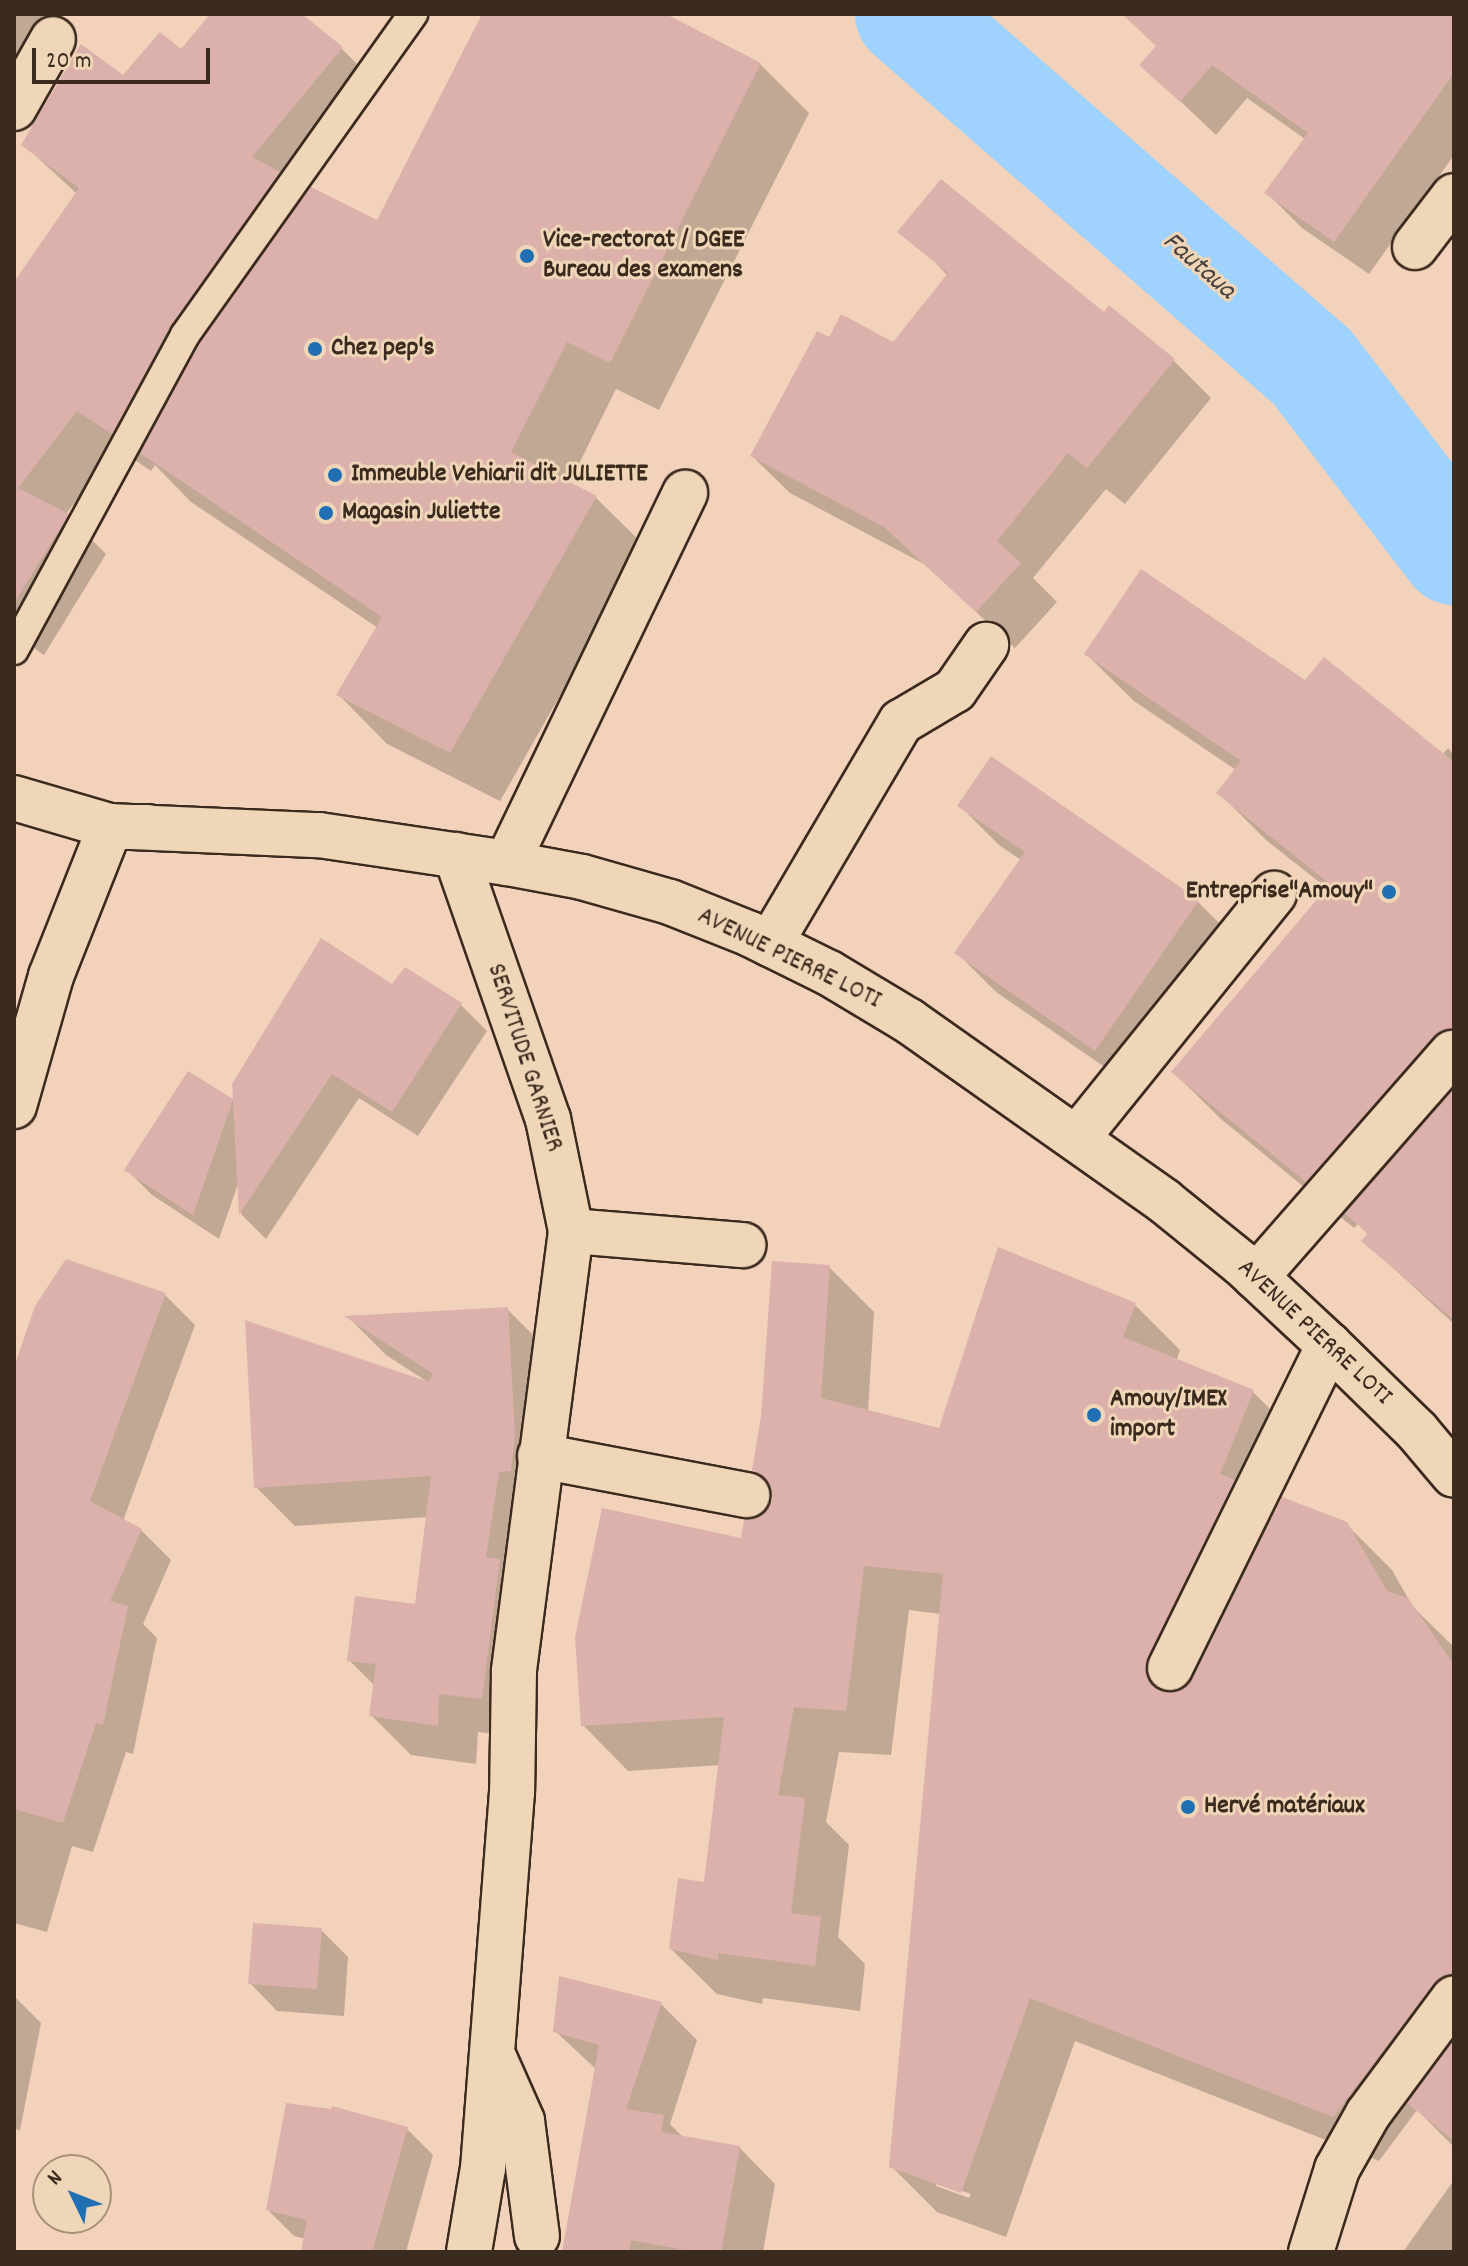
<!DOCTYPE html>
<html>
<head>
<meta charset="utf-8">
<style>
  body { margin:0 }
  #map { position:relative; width:1468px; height:2266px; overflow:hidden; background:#f2d2bb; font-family:Dekko,sans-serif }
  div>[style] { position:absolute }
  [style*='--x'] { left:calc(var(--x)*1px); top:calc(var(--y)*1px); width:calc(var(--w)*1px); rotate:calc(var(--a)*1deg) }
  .shadow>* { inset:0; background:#0003 }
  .river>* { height:106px; margin:-53px; padding:0 53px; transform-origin:53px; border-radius:53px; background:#9fd2fd }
  .building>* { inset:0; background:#ddb1ab }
  .roads { filter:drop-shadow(2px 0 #3b2a1e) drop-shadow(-2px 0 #3b2a1e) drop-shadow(0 2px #3b2a1e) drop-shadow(0 -2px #3b2a1e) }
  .lane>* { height:28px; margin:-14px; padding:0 14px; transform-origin:14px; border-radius:14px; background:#f0d6b8 }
  .street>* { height:44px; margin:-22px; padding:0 22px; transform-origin:22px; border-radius:22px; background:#f0d6b8 }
  .secondary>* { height:44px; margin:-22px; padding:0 22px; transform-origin:22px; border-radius:22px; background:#f0d6b8 }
  .dots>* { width:22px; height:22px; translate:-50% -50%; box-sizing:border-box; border:4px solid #f0d6b8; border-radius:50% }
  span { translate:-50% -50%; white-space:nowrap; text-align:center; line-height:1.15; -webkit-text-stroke:6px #f0d6b8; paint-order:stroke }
  .poi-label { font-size:26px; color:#3b2a1e; font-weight:700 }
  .left { translate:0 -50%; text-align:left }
  .right { translate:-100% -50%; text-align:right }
  .street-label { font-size:26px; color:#3b2a1e }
  .water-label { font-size:28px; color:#4a433f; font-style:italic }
  .frame { position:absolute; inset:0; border:16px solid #3b2a1e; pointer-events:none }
  .north { position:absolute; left:32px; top:2154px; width:80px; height:80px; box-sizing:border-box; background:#f0d6b8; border:2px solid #a8917a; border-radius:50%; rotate:313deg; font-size:22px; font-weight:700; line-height:32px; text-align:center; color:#3b2a1e }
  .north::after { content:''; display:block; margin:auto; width:28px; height:36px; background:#1f6fb2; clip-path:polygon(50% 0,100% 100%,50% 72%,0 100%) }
  .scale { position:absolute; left:32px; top:48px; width:178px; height:36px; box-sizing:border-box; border:4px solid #3b2a1e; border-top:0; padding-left:10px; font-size:24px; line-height:28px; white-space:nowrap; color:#3b2a1e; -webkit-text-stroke:6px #f0d6b8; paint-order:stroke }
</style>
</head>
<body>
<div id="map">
  <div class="shadow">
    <div style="clip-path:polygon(14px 14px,49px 14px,14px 75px)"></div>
    <div style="clip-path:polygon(213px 14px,299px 14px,341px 48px,380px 87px,295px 189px,305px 199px,378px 222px,484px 14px,661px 14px,760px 64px,809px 113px,659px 410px,616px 389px,569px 484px,596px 498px,645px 546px,500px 801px,387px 744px,339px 695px,378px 628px,191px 502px,155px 465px,151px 471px,117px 448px,66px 514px,106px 554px,44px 655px,14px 634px,14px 285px,77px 194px,24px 145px,123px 77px,181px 51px)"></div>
    <div style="clip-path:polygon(1204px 14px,1454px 14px,1454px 155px,1369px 274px,1302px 228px,1267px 193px,1305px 139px,1247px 98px,1216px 135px,1142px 65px)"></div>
    <div style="clip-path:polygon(925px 252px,1105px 314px,1173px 360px,1211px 398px,1125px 504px,1106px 489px,1033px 578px,1057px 602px,1015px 648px,924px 564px,790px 493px,752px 456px,829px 340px,894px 345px,948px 276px)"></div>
    <div style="clip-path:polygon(1086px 654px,1306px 683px,1442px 755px,1448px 748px,1454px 755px,1454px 1324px,1364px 1241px,1369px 1235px,1358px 1224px,1354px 1228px,1221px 1119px,1173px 1072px,1328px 889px,1266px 840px,1219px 793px,1236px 770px,1134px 701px)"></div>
    <div style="clip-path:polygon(992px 759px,1198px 902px,1237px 941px,1135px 1088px,996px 992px,957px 953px,1021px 860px,999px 845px,960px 806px)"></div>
    <div style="clip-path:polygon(405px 969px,461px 1005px,487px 1031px,418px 1136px,359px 1098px,266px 1239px,241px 1214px,239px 1181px,219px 1239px,152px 1195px,126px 1169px,189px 1073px,235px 1102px,393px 987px)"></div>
    <div style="clip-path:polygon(evenodd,829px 1267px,874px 1312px,868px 1412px,940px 1430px,1135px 1305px,1180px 1350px,1176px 1361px,1253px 1392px,1298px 1437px,1267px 1514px,1273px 1520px,1346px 1524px,1392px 1570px,1413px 1607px,1453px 1646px,1454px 2147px,1417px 2110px,1379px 2161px,1075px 2041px,1006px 2237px,937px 2212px,891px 2166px,941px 1614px,909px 1610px,891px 1755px,839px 1752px,826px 1822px,849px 1845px,838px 1937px,865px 1964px,860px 2011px,763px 1998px,762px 2004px,717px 1994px,671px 1949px,705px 1884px,720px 1765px,628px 1771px,583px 1725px,757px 1520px,768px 1512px,774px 1499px,772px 1488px,754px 1470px,829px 1267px,936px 2182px,971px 2194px,969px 2198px,936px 2186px,936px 2182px)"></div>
    <div style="clip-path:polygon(165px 1295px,195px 1325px,123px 1521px,141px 1530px,171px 1560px,143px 1624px,157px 1638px,133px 1754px,126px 1752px,93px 1852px,72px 1846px,47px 1932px,14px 1923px,14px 1373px)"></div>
    <div style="clip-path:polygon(507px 1309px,546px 1348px,521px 1737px,478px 1732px,476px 1764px,411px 1755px,372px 1716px,375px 1686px,349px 1660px,416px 1606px,428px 1517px,295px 1526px,256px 1487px,426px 1381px,386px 1355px,349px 1318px)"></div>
    <div style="clip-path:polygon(321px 1930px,348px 1957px,344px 2016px,277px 2011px,250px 1983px)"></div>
    <div style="clip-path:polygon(14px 1996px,41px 2023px,20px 2130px,14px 2129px)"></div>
    <div style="clip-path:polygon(661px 2004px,697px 2040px,670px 2124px,684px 2138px,739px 2147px,775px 2184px,763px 2252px,564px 2252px,597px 2070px,555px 2031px)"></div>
    <div style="clip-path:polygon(407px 2129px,433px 2155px,406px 2252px,303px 2252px,306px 2239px,294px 2236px,268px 2210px)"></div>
    <div style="clip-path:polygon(1454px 2180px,1454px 2252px,1403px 2252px)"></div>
  </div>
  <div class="river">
    <div style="--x:908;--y:14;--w:536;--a:41.15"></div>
    <div style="--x:1312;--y:367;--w:233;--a:52.5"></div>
  </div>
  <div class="building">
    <div style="clip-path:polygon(210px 14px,302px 14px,343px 47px,252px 157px,280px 172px,171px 325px,112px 434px,77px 411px,18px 488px,69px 514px,14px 603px,14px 282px,79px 188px,21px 145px,81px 44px,123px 75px,160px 32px,181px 49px)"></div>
    <div style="clip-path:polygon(482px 14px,666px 14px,761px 63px,610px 363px,567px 342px,511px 452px,597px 496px,450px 753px,336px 695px,382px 617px,140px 453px,199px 344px,311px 187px,377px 220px)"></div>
    <div style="clip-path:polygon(1122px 14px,1454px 14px,1454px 73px,1334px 242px,1264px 193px,1308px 133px,1212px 65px,1180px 102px,1139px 65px,1156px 46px)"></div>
    <div style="clip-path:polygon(941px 179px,1104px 312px,1109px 305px,1175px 359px,1087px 468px,1068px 453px,997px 541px,1021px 563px,976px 612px,884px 527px,750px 456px,817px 331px,829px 337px,841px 314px,893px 342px,948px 273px,897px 232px)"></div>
    <div style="clip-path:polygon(1141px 569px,1305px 680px,1324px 657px,1454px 762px,1454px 1029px,1443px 1030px,1433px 1037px,1306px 1182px,1171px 1072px,1330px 884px,1216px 793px,1241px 761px,1084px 654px)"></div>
    <div style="clip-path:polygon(991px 756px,1199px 900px,1095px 1051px,954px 953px,1025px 852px,957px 806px)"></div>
    <div style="clip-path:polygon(321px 938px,392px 984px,405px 967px,462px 1003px,392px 1112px,332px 1074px,239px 1215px,233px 1100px,193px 1215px,124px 1170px,188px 1071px,233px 1099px,232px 1084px)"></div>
    <div style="clip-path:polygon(1454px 1089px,1454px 1320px,1361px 1241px,1368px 1233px,1345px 1214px)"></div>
    <div style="clip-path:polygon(998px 1247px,1136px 1303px,1123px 1337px,1254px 1390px,1220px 1474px,1235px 1480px,1148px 1657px,1145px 1670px,1150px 1682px,1160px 1691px,1172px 1693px,1184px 1688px,1192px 1680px,1282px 1497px,1347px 1522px,1387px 1591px,1408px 1598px,1454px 1665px,1454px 1973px,1443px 1975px,1434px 1983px,1333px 2117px,1030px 1998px,961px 2193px,889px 2167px,943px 1574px,864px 1566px,846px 1711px,794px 1707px,778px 1795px,805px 1798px,791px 1913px,821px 1917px,815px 1966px,718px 1953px,718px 1960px,669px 1949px,678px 1878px,704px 1882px,724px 1717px,581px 1726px,575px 1637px,602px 1508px,741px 1538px,744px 1520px,756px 1518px,766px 1511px,772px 1499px,770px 1486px,763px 1476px,752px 1470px,761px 1416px,772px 1261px,830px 1265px,821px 1398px,939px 1428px)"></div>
    <div style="clip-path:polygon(66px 1259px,166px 1293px,90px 1501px,142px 1529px,110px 1601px,128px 1606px,103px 1725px,96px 1723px,63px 1823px,14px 1809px,14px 1367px,35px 1306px)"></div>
    <div style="clip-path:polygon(508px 1307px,515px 1435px,511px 1471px,499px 1472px,486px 1557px,500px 1559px,482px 1699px,439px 1694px,438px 1726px,369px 1716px,376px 1664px,347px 1661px,355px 1596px,415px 1604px,431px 1476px,254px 1488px,245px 1320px,429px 1382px,433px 1374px,344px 1316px)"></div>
    <div style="clip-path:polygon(253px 1923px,322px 1928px,317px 1989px,248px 1984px)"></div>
    <div style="clip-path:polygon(559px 1976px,662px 2002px,626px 2109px,664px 2115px,661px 2132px,740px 2146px,721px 2252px,694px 2252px,631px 2240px,629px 2252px,562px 2252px,599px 2045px,553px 2032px)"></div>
    <div style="clip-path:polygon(1454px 2040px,1454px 2141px,1407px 2103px)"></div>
    <div style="clip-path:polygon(286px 2103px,331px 2109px,332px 2106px,408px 2127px,372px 2252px,301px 2252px,307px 2220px,266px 2210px)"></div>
  </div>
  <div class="roads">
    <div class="lane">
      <div style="--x:14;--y:650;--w:358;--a:-61.5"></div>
      <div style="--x:185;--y:335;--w:394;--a:-54.6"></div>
    </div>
    <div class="street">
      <div style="--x:14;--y:108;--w:79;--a:-60.5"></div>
      <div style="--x:1415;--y:247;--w:64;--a:-52.6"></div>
      <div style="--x:456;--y:855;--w:280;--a:70.8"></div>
      <div style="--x:548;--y:1119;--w:114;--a:78.4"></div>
      <div style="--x:571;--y:1231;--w:444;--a:97.4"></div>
      <div style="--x:514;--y:1671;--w:121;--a:90.9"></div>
      <div style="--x:512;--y:1792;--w:377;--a:94.4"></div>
      <div style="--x:483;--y:2168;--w:85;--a:99.5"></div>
      <div style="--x:507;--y:863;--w:411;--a:-64.3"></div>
      <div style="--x:770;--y:944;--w:258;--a:-59.5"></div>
      <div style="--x:901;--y:722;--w:63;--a:-30.7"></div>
      <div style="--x:955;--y:690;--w:55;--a:-55.4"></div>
      <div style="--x:14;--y:1106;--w:135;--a:-74.1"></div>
      <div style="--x:51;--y:976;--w:160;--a:-68.4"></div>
      <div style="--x:110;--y:827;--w:38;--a:0"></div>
      <div style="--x:1077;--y:1138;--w:314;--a:-51.1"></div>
      <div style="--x:571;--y:1231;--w:173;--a:4.7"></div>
      <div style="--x:1256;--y:1277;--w:298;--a:-48.8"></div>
      <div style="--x:540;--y:1456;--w:211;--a:10.7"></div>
      <div style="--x:1170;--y:1668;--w:360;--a:-63.8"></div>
      <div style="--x:495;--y:2060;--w:67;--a:66.1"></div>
      <div style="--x:522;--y:2121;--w:116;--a:82.6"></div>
      <div style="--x:1311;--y:2252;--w:87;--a:-72.6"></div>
      <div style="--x:1337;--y:2169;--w:63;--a:-60.6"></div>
      <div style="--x:1368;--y:2114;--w:144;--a:-53.4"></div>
    </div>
    <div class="secondary">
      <div style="--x:14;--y:798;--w:99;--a:16.4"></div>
      <div style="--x:109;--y:826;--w:210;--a:2.5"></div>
      <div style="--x:319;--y:835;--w:190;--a:8.5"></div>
      <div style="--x:507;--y:863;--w:76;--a:10.6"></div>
      <div style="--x:582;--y:877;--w:91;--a:15.9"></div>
      <div style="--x:670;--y:902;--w:86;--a:21.8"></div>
      <div style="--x:750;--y:934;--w:88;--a:26.3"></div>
      <div style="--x:829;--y:973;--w:93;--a:31"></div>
      <div style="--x:909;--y:1021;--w:312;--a:35.2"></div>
      <div style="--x:1164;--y:1201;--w:100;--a:38.9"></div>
      <div style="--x:1242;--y:1264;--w:119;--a:43"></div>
      <div style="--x:1329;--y:1345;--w:123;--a:44.3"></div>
      <div style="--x:1417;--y:1431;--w:57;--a:49.9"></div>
    </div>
  </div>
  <div class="dots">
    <div style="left:527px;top:256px;background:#1f6fb2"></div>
    <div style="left:315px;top:349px;background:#1f6fb2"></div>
    <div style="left:335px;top:475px;background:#1f6fb2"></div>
    <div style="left:326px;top:513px;background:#1f6fb2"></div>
    <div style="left:1389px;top:892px;background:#1f6fb2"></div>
    <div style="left:1094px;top:1415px;background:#1f6fb2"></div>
    <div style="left:1188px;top:1807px;background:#1f6fb2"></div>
  </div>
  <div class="poi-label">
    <span class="left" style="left:543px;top:256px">Vice-rectorat / DGEE<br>Bureau des examens</span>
    <span class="left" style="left:331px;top:349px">Chez pep's</span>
    <span class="left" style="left:351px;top:475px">Immeuble Vehiarii dit JULIETTE</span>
    <span class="left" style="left:342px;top:513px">Magasin Juliette</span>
    <span class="right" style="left:1373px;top:892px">Entreprise"Amouy"</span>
    <span class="left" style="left:1110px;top:1415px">Amouy/IMEX<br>import</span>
    <span class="left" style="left:1204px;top:1807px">Hervé matériaux</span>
  </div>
  <div class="street-label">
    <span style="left:789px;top:959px;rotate:26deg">AVENUE PIERRE LOTI</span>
    <span style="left:524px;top:1058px;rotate:72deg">SERVITUDE GARNIER</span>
    <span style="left:1314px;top:1333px;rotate:43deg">AVENUE PIERRE LOTI</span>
  </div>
  <div class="water-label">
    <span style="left:1198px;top:267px;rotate:41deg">Fautaua</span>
  </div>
  <div class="frame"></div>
  <div class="north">N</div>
  <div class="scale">20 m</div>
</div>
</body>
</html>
